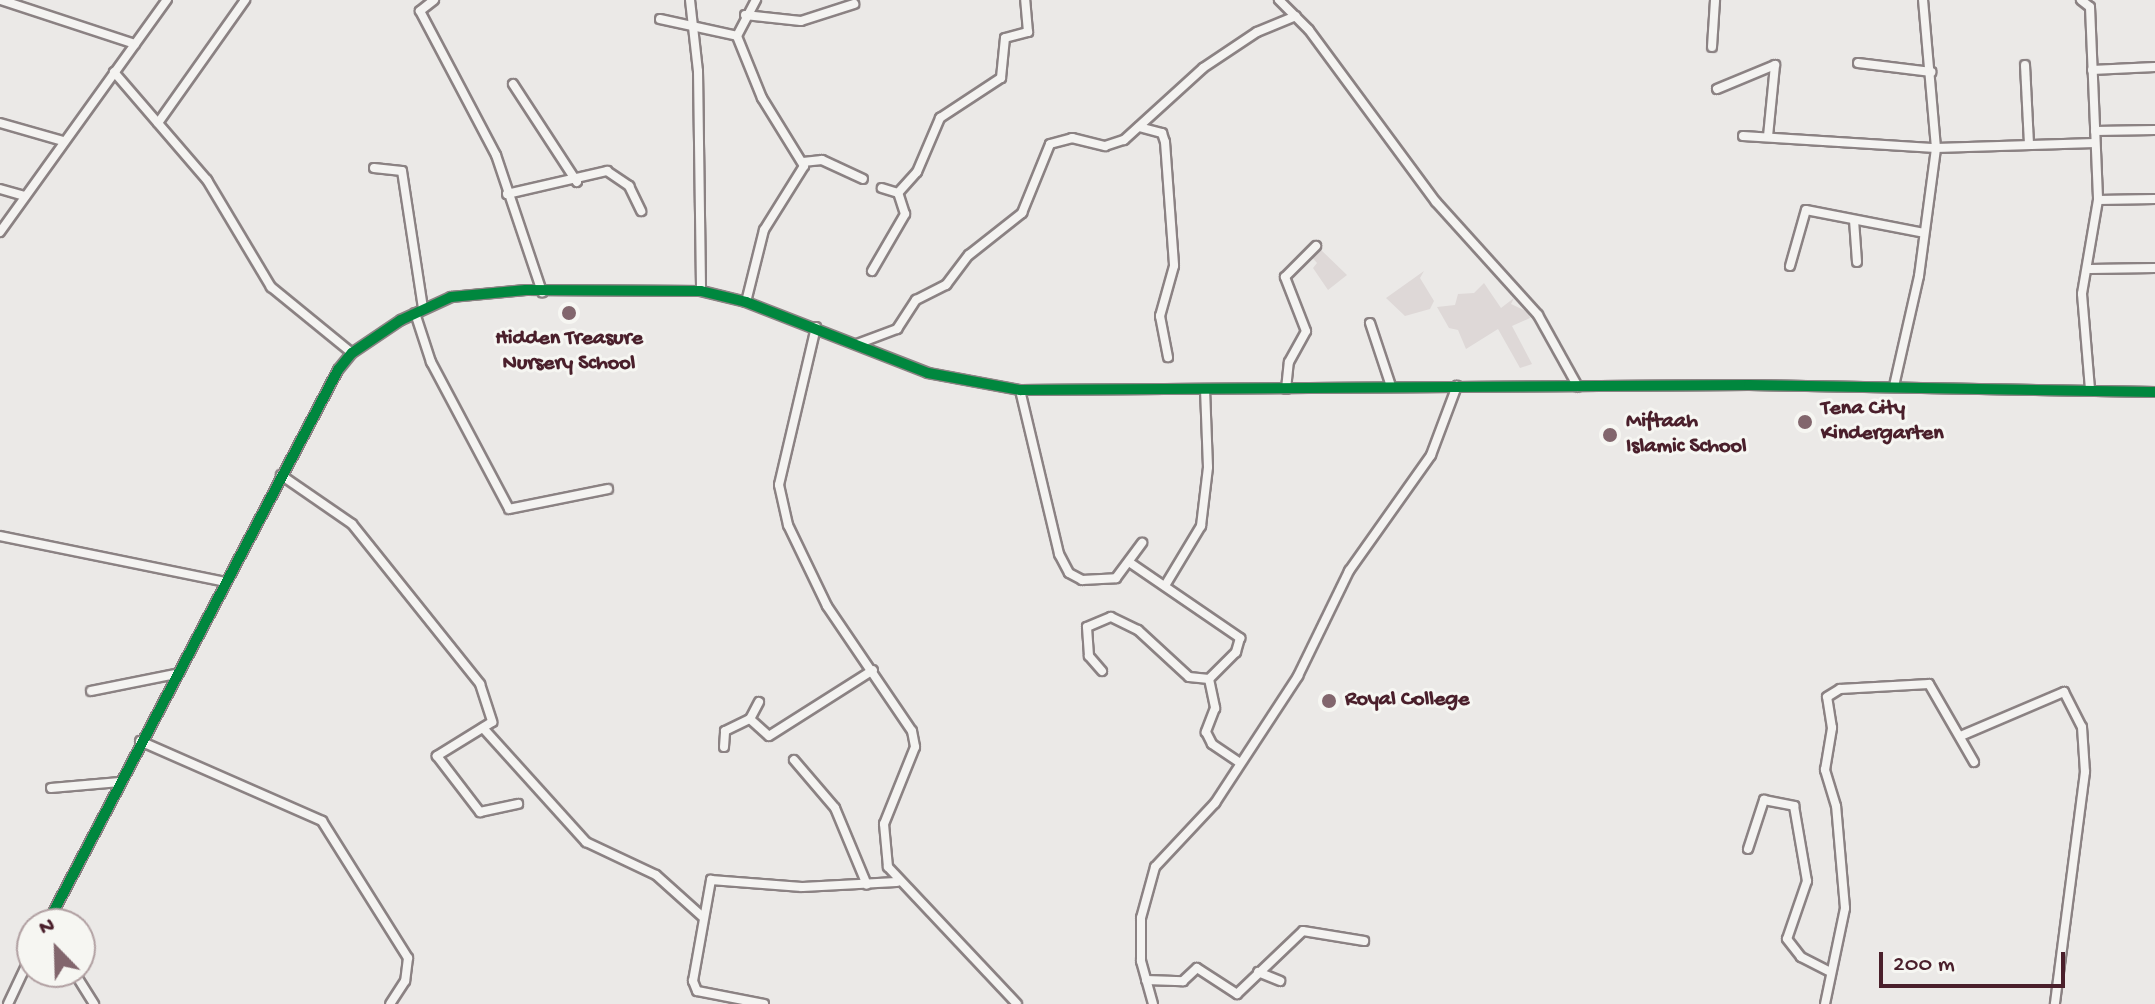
<!DOCTYPE html>
<html>
<head>
<meta charset="utf-8">
<style>
  body { margin:0 }
  #map { position:relative; width:2155px; height:1004px; overflow:hidden; background:#ebe9e7; font-family:"Gochi Hand",sans-serif }
  div>[style] { position:absolute }
  [style*='--x'] { left:calc(var(--x)*1px); top:calc(var(--y)*1px); width:calc(var(--w)*1px); rotate:calc(var(--a)*1deg) }
  .green>* { inset:0; background:#ded8d7 }
  .roads { filter:drop-shadow(2px 0 #8b8283) drop-shadow(-2px 0 #8b8283) drop-shadow(0 2px #8b8283) drop-shadow(0 -2px #8b8283) }
  .minor>* { height:8px; margin:-4px; padding:0 4px; transform-origin:4px; border-radius:4px; background:#f4f3f1 }
  .cycleway>* { height:10px; margin:-5px; padding:0 5px; transform-origin:5px; border-radius:5px; background:#00873e }
  .dots>* { width:22px; height:22px; translate:-50% -50%; box-sizing:border-box; border:4px solid #f6f6f2; border-radius:50% }
  span { translate:-50% -50%; white-space:nowrap; text-align:center; line-height:1.15; -webkit-text-stroke:6px #f6f6f2; paint-order:stroke }
  .poi-label { font-size:22px; color:#4a1f2b; font-weight:700 }
  .left { translate:0 -50%; text-align:left }
  .north { position:absolute; left:16px; top:908px; width:80px; height:80px; box-sizing:border-box; background:#f6f6f2; border:2px solid #b1a0a2; border-radius:50%; rotate:337deg; font-size:22px; font-weight:700; line-height:32px; text-align:center; color:#4a1f2b }
  .north::after { content:''; display:block; margin:auto; width:28px; height:36px; background:#82666d; clip-path:polygon(50% 0,100% 100%,50% 72%,0 100%) }
  .scale { position:absolute; left:1879px; top:952px; width:186px; height:36px; box-sizing:border-box; border:4px solid #4a1f2b; border-top:0; padding-left:10px; font-size:24px; line-height:28px; white-space:nowrap; color:#4a1f2b; -webkit-text-stroke:6px #f6f6f2; paint-order:stroke }
</style>
</head>
<body>
<div id="map">
  <div class="green">
    <div style="clip-path:polygon(1319px 248px,1347px 275px,1328px 290px,1313px 268px,1317px 263px,1310px 255px)"></div>
    <div style="clip-path:polygon(1424px 271px,1420px 278px,1434px 301px,1430px 309px,1405px 316px,1386px 298px)"></div>
    <div style="clip-path:polygon(1484px 283px,1501px 308px,1514px 298px,1511px 304px,1528px 312px,1530px 318px,1512px 326px,1532px 364px,1520px 368px,1498px 329px,1466px 349px,1458px 330px,1449px 328px,1437px 307px,1455px 305px,1458px 294px,1474px 293px)"></div>
  </div>
  <div class="roads">
    <div class="minor">
      <div style="--x:1;--y:0;--w:141;--a:18.2"></div>
      <div style="--x:434;--y:0;--w:18;--a:142"></div>
      <div style="--x:420;--y:11;--w:163;--a:62.2"></div>
      <div style="--x:496;--y:155;--w:145;--a:71.4"></div>
      <div style="--x:690;--y:0;--w:71;--a:83.6"></div>
      <div style="--x:698;--y:71;--w:220;--a:89.2"></div>
      <div style="--x:1279;--y:0;--w:42;--a:45"></div>
      <div style="--x:1309;--y:30;--w:214;--a:53.6"></div>
      <div style="--x:1436;--y:202;--w:152;--a:47.9"></div>
      <div style="--x:1538;--y:315;--w:82;--a:60.9"></div>
      <div style="--x:2081;--y:0;--w:11;--a:38"></div>
      <div style="--x:2090;--y:7;--w:193;--a:87.6"></div>
      <div style="--x:2098;--y:200;--w:95;--a:99.7"></div>
      <div style="--x:2082;--y:294;--w:96;--a:85.2"></div>
      <div style="--x:745;--y:15;--w:56;--a:6.1"></div>
      <div style="--x:801;--y:21;--w:56;--a:-17.8"></div>
      <div style="--x:660;--y:19;--w:79;--a:12.4"></div>
      <div style="--x:1712;--y:47;--w:47;--a:-86.3"></div>
      <div style="--x:1858;--y:63;--w:74;--a:7"></div>
      <div style="--x:2025;--y:65;--w:79;--a:87.1"></div>
      <div style="--x:2092;--y:70;--w:63;--a:-2.7"></div>
      <div style="--x:114;--y:72;--w:143;--a:49.3"></div>
      <div style="--x:207;--y:180;--w:125;--a:59.1"></div>
      <div style="--x:271;--y:287;--w:104;--a:39.2"></div>
      <div style="--x:513;--y:84;--w:117;--a:56.9"></div>
      <div style="--x:1717;--y:89;--w:63;--a:-22.5"></div>
      <div style="--x:1775;--y:65;--w:71;--a:95.6"></div>
      <div style="--x:0;--y:123;--w:66;--a:15.9"></div>
      <div style="--x:158;--y:123;--w:151;--a:-54.7"></div>
      <div style="--x:1139;--y:127;--w:24;--a:15"></div>
      <div style="--x:1162;--y:133;--w:9;--a:72"></div>
      <div style="--x:1165;--y:142;--w:124;--a:85.8"></div>
      <div style="--x:1174;--y:266;--w:52;--a:105.6"></div>
      <div style="--x:1160;--y:316;--w:42;--a:79"></div>
      <div style="--x:2095;--y:131;--w:60;--a:-1"></div>
      <div style="--x:1743;--y:136;--w:193;--a:3.6"></div>
      <div style="--x:1936;--y:148;--w:159;--a:-1.8"></div>
      <div style="--x:803;--y:162;--w:19;--a:-6"></div>
      <div style="--x:822;--y:160;--w:45;--a:24.9"></div>
      <div style="--x:374;--y:168;--w:28;--a:6"></div>
      <div style="--x:402;--y:171;--w:140;--a:81.3"></div>
      <div style="--x:0;--y:189;--w:26;--a:16"></div>
      <div style="--x:898;--y:193;--w:28;--a:-48"></div>
      <div style="--x:917;--y:172;--w:59;--a:-66.9"></div>
      <div style="--x:940;--y:118;--w:73;--a:-33.3"></div>
      <div style="--x:1001;--y:78;--w:40;--a:-84.3"></div>
      <div style="--x:1005;--y:38;--w:24;--a:-15"></div>
      <div style="--x:1028;--y:32;--w:32;--a:-95"></div>
      <div style="--x:507;--y:194;--w:103;--a:-13"></div>
      <div style="--x:607;--y:171;--w:27;--a:34"></div>
      <div style="--x:629;--y:186;--w:28;--a:64"></div>
      <div style="--x:2098;--y:200;--w:57;--a:-1"></div>
      <div style="--x:1854;--y:220;--w:42;--a:85.9"></div>
      <div style="--x:0;--y:232;--w:286;--a:-54.3"></div>
      <div style="--x:1790;--y:266;--w:58;--a:-74.1"></div>
      <div style="--x:1806;--y:210;--w:120;--a:11"></div>
      <div style="--x:2090;--y:269;--w:65;--a:-0.9"></div>
      <div style="--x:872;--y:271;--w:66;--a:-59.9"></div>
      <div style="--x:905;--y:214;--w:22;--a:-108"></div>
      <div style="--x:898;--y:193;--w:17;--a:-163"></div>
      <div style="--x:746;--y:302;--w:74;--a:-76"></div>
      <div style="--x:764;--y:230;--w:75;--a:-58"></div>
      <div style="--x:804;--y:166;--w:80;--a:-121.7"></div>
      <div style="--x:762;--y:98;--w:67;--a:-112"></div>
      <div style="--x:737;--y:36;--w:41;--a:-62.2"></div>
      <div style="--x:415;--y:313;--w:52;--a:71.9"></div>
      <div style="--x:431;--y:362;--w:166;--a:62"></div>
      <div style="--x:509;--y:509;--w:101;--a:-11.4"></div>
      <div style="--x:1370;--y:323;--w:66;--a:71.6"></div>
      <div style="--x:816;--y:327;--w:162;--a:103.2"></div>
      <div style="--x:779;--y:485;--w:41;--a:77.3"></div>
      <div style="--x:788;--y:525;--w:90;--a:64.3"></div>
      <div style="--x:827;--y:606;--w:151;--a:55.8"></div>
      <div style="--x:912;--y:731;--w:16;--a:79"></div>
      <div style="--x:915;--y:747;--w:83;--a:111.9"></div>
      <div style="--x:884;--y:824;--w:43;--a:84.7"></div>
      <div style="--x:888;--y:867;--w:188;--a:46.7"></div>
      <div style="--x:857;--y:344;--w:43;--a:-20.6"></div>
      <div style="--x:897;--y:329;--w:35;--a:-57"></div>
      <div style="--x:916;--y:300;--w:34;--a:-27"></div>
      <div style="--x:946;--y:285;--w:38;--a:-53"></div>
      <div style="--x:969;--y:255;--w:68;--a:-38.4"></div>
      <div style="--x:1022;--y:213;--w:74;--a:-67.9"></div>
      <div style="--x:1050;--y:144;--w:23;--a:-15"></div>
      <div style="--x:1072;--y:138;--w:34;--a:14"></div>
      <div style="--x:1105;--y:146;--w:20;--a:-18"></div>
      <div style="--x:1124;--y:140;--w:107;--a:-42.3"></div>
      <div style="--x:1203;--y:68;--w:65;--a:-33.7"></div>
      <div style="--x:1257;--y:32;--w:42;--a:-22.3"></div>
      <div style="--x:1894;--y:386;--w:113;--a:-77.2"></div>
      <div style="--x:1919;--y:276;--w:129;--a:-82.4"></div>
      <div style="--x:1936;--y:148;--w:149;--a:-95"></div>
      <div style="--x:1286;--y:389;--w:27;--a:-84"></div>
      <div style="--x:1289;--y:362;--w:35;--a:-61"></div>
      <div style="--x:1306;--y:331;--w:58;--a:-111.3"></div>
      <div style="--x:1285;--y:277;--w:44;--a:-45"></div>
      <div style="--x:1020;--y:390;--w:169;--a:76.6"></div>
      <div style="--x:1059;--y:554;--w:21;--a:62"></div>
      <div style="--x:1069;--y:573;--w:15;--a:28"></div>
      <div style="--x:1082;--y:580;--w:34;--a:-3"></div>
      <div style="--x:1116;--y:578;--w:44;--a:-53.4"></div>
      <div style="--x:281;--y:475;--w:86;--a:34.6"></div>
      <div style="--x:352;--y:524;--w:205;--a:51.3"></div>
      <div style="--x:480;--y:684;--w:40;--a:72"></div>
      <div style="--x:492;--y:722;--w:65;--a:148.3"></div>
      <div style="--x:437;--y:756;--w:71;--a:52.5"></div>
      <div style="--x:480;--y:812;--w:39;--a:-12"></div>
      <div style="--x:0;--y:536;--w:227;--a:11.5"></div>
      <div style="--x:1129;--y:562;--w:135;--a:34.4"></div>
      <div style="--x:1240;--y:638;--w:15;--a:106"></div>
      <div style="--x:1236;--y:652;--w:38;--a:135"></div>
      <div style="--x:1209;--y:679;--w:30;--a:78"></div>
      <div style="--x:1215;--y:708;--w:26;--a:111"></div>
      <div style="--x:1206;--y:732;--w:13;--a:63"></div>
      <div style="--x:1212;--y:744;--w:34;--a:34"></div>
      <div style="--x:1166;--y:584;--w:68;--a:-58.9"></div>
      <div style="--x:1201;--y:526;--w:59;--a:-83.2"></div>
      <div style="--x:1208;--y:467;--w:78;--a:-92.2"></div>
      <div style="--x:1102;--y:671;--w:20;--a:-131"></div>
      <div style="--x:1089;--y:656;--w:29;--a:-94"></div>
      <div style="--x:1087;--y:627;--w:26;--a:-23"></div>
      <div style="--x:1111;--y:617;--w:30;--a:26"></div>
      <div style="--x:1138;--y:630;--w:69;--a:42.7"></div>
      <div style="--x:1189;--y:677;--w:20;--a:6"></div>
      <div style="--x:91;--y:691;--w:86;--a:-11.4"></div>
      <div style="--x:759;--y:702;--w:19;--a:118"></div>
      <div style="--x:750;--y:719;--w:25;--a:42"></div>
      <div style="--x:769;--y:736;--w:123;--a:-32.4"></div>
      <div style="--x:483;--y:728;--w:154;--a:47.9"></div>
      <div style="--x:586;--y:842;--w:77;--a:25.2"></div>
      <div style="--x:656;--y:875;--w:64;--a:41.9"></div>
      <div style="--x:1963;--y:735;--w:110;--a:-23.1"></div>
      <div style="--x:2064;--y:692;--w:39;--a:63"></div>
      <div style="--x:2082;--y:727;--w:45;--a:86.2"></div>
      <div style="--x:2085;--y:772;--w:234;--a:97.4"></div>
      <div style="--x:140;--y:741;--w:199;--a:23.7"></div>
      <div style="--x:322;--y:821;--w:162;--a:57.9"></div>
      <div style="--x:408;--y:958;--w:23;--a:97"></div>
      <div style="--x:405;--y:981;--w:27;--a:123"></div>
      <div style="--x:724;--y:747;--w:16;--a:-86"></div>
      <div style="--x:725;--y:731;--w:28;--a:-26"></div>
      <div style="--x:794;--y:760;--w:63;--a:49.5"></div>
      <div style="--x:835;--y:808;--w:83;--a:67.4"></div>
      <div style="--x:51;--y:788;--w:69;--a:-5"></div>
      <div style="--x:1748;--y:849;--w:52;--a:-71.9"></div>
      <div style="--x:1764;--y:800;--w:31;--a:11"></div>
      <div style="--x:1794;--y:806;--w:76;--a:80.2"></div>
      <div style="--x:1807;--y:881;--w:61;--a:109"></div>
      <div style="--x:1787;--y:939;--w:23;--a:52"></div>
      <div style="--x:1801;--y:957;--w:33;--a:27"></div>
      <div style="--x:47;--y:924;--w:626;--a:-62.29"></div>
      <div style="--x:338;--y:370;--w:22;--a:-51"></div>
      <div style="--x:352;--y:353;--w:59;--a:-34"></div>
      <div style="--x:401;--y:320;--w:55;--a:-24.7"></div>
      <div style="--x:451;--y:297;--w:75;--a:-5.3"></div>
      <div style="--x:526;--y:290;--w:175;--a:0.3"></div>
      <div style="--x:701;--y:291;--w:46;--a:13.7"></div>
      <div style="--x:746;--y:302;--w:195;--a:21.3"></div>
      <div style="--x:928;--y:373;--w:94;--a:10.5"></div>
      <div style="--x:1020;--y:390;--w:729;--a:-0.39"></div>
      <div style="--x:1749;--y:385;--w:406;--a:1"></div>
      <div style="--x:74;--y:972;--w:38;--a:58"></div>
      <div style="--x:1258;--y:972;--w:24;--a:22"></div>
      <div style="--x:1146;--y:980;--w:37;--a:2"></div>
      <div style="--x:1183;--y:981;--w:19;--a:-43"></div>
      <div style="--x:1197;--y:968;--w:48;--a:33"></div>
      <div style="--x:1237;--y:994;--w:91;--a:-43.7"></div>
      <div style="--x:1303;--y:931;--w:62;--a:9.3"></div>
      <div style="--x:8;--y:1004;--w:56;--a:-64.8"></div>
      <div style="--x:764;--y:1004;--w:68;--a:-169"></div>
      <div style="--x:697;--y:991;--w:11;--a:-112"></div>
      <div style="--x:693;--y:981;--w:103;--a:-79.9"></div>
      <div style="--x:711;--y:880;--w:91;--a:4.4"></div>
      <div style="--x:802;--y:887;--w:95;--a:-3"></div>
      <div style="--x:1153;--y:1004;--w:45;--a:-105.6"></div>
      <div style="--x:1141;--y:961;--w:43;--a:-90"></div>
      <div style="--x:1141;--y:918;--w:53;--a:-74.6"></div>
      <div style="--x:1155;--y:867;--w:88;--a:-46.8"></div>
      <div style="--x:1215;--y:803;--w:152;--a:-56.8"></div>
      <div style="--x:1298;--y:676;--w:117;--a:-64.1"></div>
      <div style="--x:1349;--y:571;--w:142;--a:-54.7"></div>
      <div style="--x:1431;--y:455;--w:74;--a:-69.4"></div>
      <div style="--x:1825;--y:1004;--w:98;--a:-78.2"></div>
      <div style="--x:1845;--y:908;--w:102;--a:-95"></div>
      <div style="--x:1836;--y:806;--w:38;--a:-107"></div>
      <div style="--x:1825;--y:770;--w:43;--a:-80.5"></div>
      <div style="--x:1832;--y:728;--w:31;--a:-99"></div>
      <div style="--x:1827;--y:697;--w:15;--a:-32"></div>
      <div style="--x:1840;--y:689;--w:89;--a:-3.2"></div>
      <div style="--x:1929;--y:684;--w:90;--a:60"></div>
    </div>
  </div>
  <div class="cycleway">
    <div style="--x:47;--y:924;--w:626;--a:-62.29"></div>
    <div style="--x:338;--y:370;--w:22;--a:-51"></div>
    <div style="--x:352;--y:353;--w:59;--a:-34"></div>
    <div style="--x:401;--y:320;--w:55;--a:-24.7"></div>
    <div style="--x:451;--y:297;--w:75;--a:-5.3"></div>
    <div style="--x:526;--y:290;--w:175;--a:0.3"></div>
    <div style="--x:701;--y:291;--w:46;--a:13.7"></div>
    <div style="--x:746;--y:302;--w:195;--a:21.3"></div>
    <div style="--x:928;--y:373;--w:94;--a:10.5"></div>
    <div style="--x:1020;--y:390;--w:729;--a:-0.39"></div>
    <div style="--x:1749;--y:385;--w:406;--a:1"></div>
  </div>
  <div class="dots">
    <div style="left:569px;top:313px;background:#82666d"></div>
    <div style="left:1805px;top:422px;background:#82666d"></div>
    <div style="left:1610px;top:435px;background:#82666d"></div>
    <div style="left:1329px;top:701px;background:#82666d"></div>
  </div>
  <div class="poi-label">
    <span style="left:569px;top:352px">Hidden Treasure<br>Nursery School</span>
    <span class="left" style="left:1821px;top:422px">Tena City<br>Kindergarten</span>
    <span class="left" style="left:1626px;top:435px">Miftaah<br>Islamic School</span>
    <span class="left" style="left:1345px;top:701px">Royal College</span>
  </div>
  <div class="north">N</div>
  <div class="scale">200 m</div>
</div>
</body>
</html>
